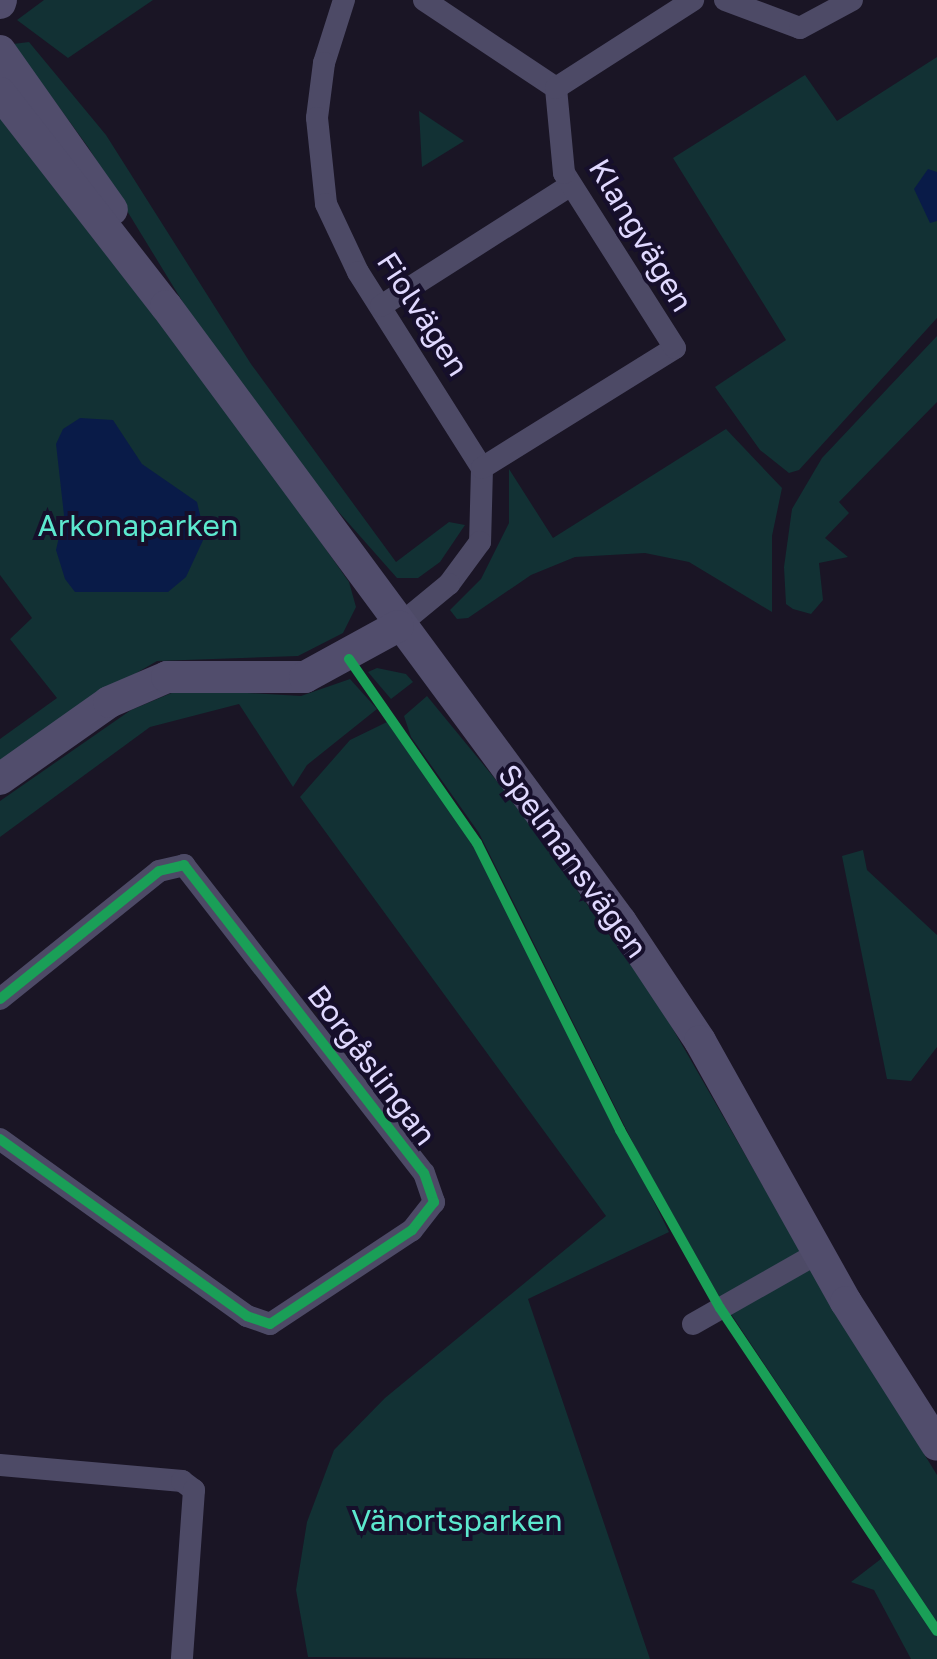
<!DOCTYPE html>
<html>
<head>
<meta charset="utf-8">
<style>
  body { margin:0 }
  #map { position:relative; width:937px; height:1659px; overflow:hidden; background:#1a1525; font-family:"Golos Text",sans-serif }
  div>[style] { position:absolute }
  [style*='--x'] { left:calc(var(--x)*1px); top:calc(var(--y)*1px); width:calc(var(--w)*1px); rotate:calc(var(--a)*1deg) }
  .green>* { inset:0; background:#123134 }
  .water>* { inset:0; background:#091b48 }
  .street>* { height:22px; margin:-11px; padding:0 11px; transform-origin:11px; border-radius:11px; background:#4d4a66 }
  .secondary>* { height:32px; margin:-16px; padding:0 16px; transform-origin:16px; border-radius:16px; background:#514d6c }
  .cycleway>* { height:10px; margin:-5px; padding:0 5px; transform-origin:5px; border-radius:5px; background:#1a9f57 }
  span { translate:-50% -50%; white-space:nowrap; text-align:center; line-height:1.15; -webkit-text-stroke:8px #160f2b; paint-order:stroke }
  .street-label { font-size:30px; color:#e0d9ff }
  .park-label { font-size:30px; color:#5ce8ce }
</style>
</head>
<body>
<div id="map">
  <div class="green">
    <div style="clip-path:polygon(44px 0,153px 0,68px 58px,17px 20px)"></div>
    <div style="clip-path:polygon(29px 42px,106px 135px,251px 364px,396px 562px,449px 522px,465px 525px,440px 562px,418px 578px,397px 578px,321px 492px,195px 322px,88px 147px,13px 44px)"></div>
    <div style="clip-path:polygon(937px 57px,937px 318px,799px 470px,789px 473px,760px 450px,715px 387px,786px 340px,673px 158px,805px 75px,837px 121px)"></div>
    <div style="clip-path:polygon(0 109px,280px 484px,349px 582px,356px 607px,343px 633px,298px 656px,157px 661px,73px 710px,0 765px,0 739px,57px 698px,10px 639px,32px 618px,0 575px)"></div>
    <div style="clip-path:polygon(419px 111px,464px 141px,422px 167px)"></div>
    <div style="clip-path:polygon(937px 336px,937px 402px,839px 502px,849px 513px,825px 538px,848px 557px,819px 563px,823px 600px,811px 614px,793px 609px,786px 604px,784px 567px,792px 509px,822px 458px)"></div>
    <div style="clip-path:polygon(726px 429px,782px 488px,772px 536px,772px 612px,689px 562px,645px 553px,575px 557px,531px 575px,468px 618px,457px 619px,450px 610px,481px 579px,509px 523px,509px 469px,553px 538px)"></div>
    <div style="clip-path:polygon(377px 668px,406px 674px,413px 682px,391px 699px,368px 672px)"></div>
    <div style="clip-path:polygon(350px 679px,377px 709px,307px 765px,293px 787px,239px 704px,150px 727px,0 837px,0 801px,131px 710px,181px 689px,301px 696px)"></div>
    <div style="clip-path:polygon(427px 696px,510px 797px,658px 1003px,801px 1252px,720px 1298px,637px 1151px,479px 833px,411px 737px,404px 716px)"></div>
    <div style="clip-path:polygon(387px 722px,468px 837px,505px 902px,669px 1232px,528px 1299px,650px 1659px,308px 1657px,296px 1590px,307px 1522px,334px 1450px,385px 1398px,606px 1216px,300px 797px,350px 740px)"></div>
    <div style="clip-path:polygon(863px 850px,867px 870px,937px 935px,937px 1047px,911px 1081px,887px 1079px,842px 856px)"></div>
    <div style="clip-path:polygon(809px 1266px,937px 1475px,937px 1659px,911px 1659px,874px 1590px,851px 1582px,890px 1552px,729px 1311px)"></div>
  </div>
  <div class="water">
    <div style="clip-path:polygon(928px 169px,937px 172px,937px 221px,930px 223px,914px 189px)"></div>
    <div style="clip-path:polygon(80px 418px,113px 420px,142px 464px,197px 502px,205px 536px,186px 577px,168px 592px,75px 592px,65px 579px,56px 550px,64px 515px,56px 444px,63px 429px)"></div>
  </div>
  <div class="street">
    <div style="--x:344;--y:0;--w:66;--a:107.6"></div>
    <div style="--x:324;--y:63;--w:55;--a:97.3"></div>
    <div style="--x:317;--y:118;--w:86;--a:84"></div>
    <div style="--x:326;--y:204;--w:75;--a:64.8"></div>
    <div style="--x:358;--y:272;--w:232;--a:57.7"></div>
    <div style="--x:482;--y:468;--w:74;--a:91.5"></div>
    <div style="--x:480;--y:542;--w:52;--a:126.4"></div>
    <div style="--x:449;--y:584;--w:66;--a:140.5"></div>
    <div style="--x:424;--y:0;--w:159;--a:33.7"></div>
    <div style="--x:725;--y:0;--w:80;--a:20.5"></div>
    <div style="--x:800;--y:28;--w:59;--a:-28.3"></div>
    <div style="--x:381;--y:306;--w:225;--a:-32.5"></div>
    <div style="--x:482;--y:468;--w:227;--a:-31.9"></div>
    <div style="--x:675;--y:348;--w:207;--a:-122.4"></div>
    <div style="--x:564;--y:173;--w:85;--a:-95.4"></div>
    <div style="--x:556;--y:88;--w:163;--a:-32.7"></div>
    <div style="--x:0;--y:999;--w:204;--a:-38.8"></div>
    <div style="--x:159;--y:871;--w:26;--a:-13"></div>
    <div style="--x:184;--y:865;--w:390;--a:52.1"></div>
    <div style="--x:424;--y:1173;--w:31;--a:71"></div>
    <div style="--x:434;--y:1202;--w:36;--a:128"></div>
    <div style="--x:412;--y:1230;--w:170;--a:146.5"></div>
    <div style="--x:270;--y:1324;--w:24;--a:-161"></div>
    <div style="--x:247;--y:1316;--w:304;--a:-144.4"></div>
    <div style="--x:693;--y:1324;--w:144;--a:-29.6"></div>
    <div style="--x:0;--y:1465;--w:183;--a:5"></div>
    <div style="--x:182;--y:1481;--w:15;--a:37"></div>
    <div style="--x:194;--y:1490;--w:169;--a:94.1"></div>
  </div>
  <div class="secondary">
    <div style="--x:0;--y:3;--w:3;--a:-72"></div>
    <div style="--x:0;--y:51;--w:194;--a:54.8"></div>
    <div style="--x:0;--y:93;--w:270;--a:52.1"></div>
    <div style="--x:166;--y:306;--w:766;--a:53.55"></div>
    <div style="--x:621;--y:922;--w:143;--a:56.4"></div>
    <div style="--x:700;--y:1041;--w:299;--a:60.8"></div>
    <div style="--x:846;--y:1302;--w:169;--a:57.5"></div>
    <div style="--x:0;--y:779;--w:133;--a:-35.2"></div>
    <div style="--x:109;--y:702;--w:63;--a:-23.3"></div>
    <div style="--x:167;--y:677;--w:138;--a:0"></div>
    <div style="--x:305;--y:677;--w:106;--a:-28.7"></div>
  </div>
  <div class="cycleway">
    <div style="--x:349;--y:659;--w:224;--a:55.2"></div>
    <div style="--x:477;--y:843;--w:321;--a:63.5"></div>
    <div style="--x:620;--y:1130;--w:204;--a:60.7"></div>
    <div style="--x:720;--y:1308;--w:389;--a:56.1"></div>
    <div style="--x:0;--y:999;--w:204;--a:-38.8"></div>
    <div style="--x:159;--y:871;--w:26;--a:-13"></div>
    <div style="--x:184;--y:865;--w:390;--a:52.1"></div>
    <div style="--x:424;--y:1173;--w:31;--a:71"></div>
    <div style="--x:434;--y:1202;--w:36;--a:128"></div>
    <div style="--x:412;--y:1230;--w:170;--a:146.5"></div>
    <div style="--x:270;--y:1324;--w:24;--a:-161"></div>
    <div style="--x:247;--y:1316;--w:304;--a:-144.4"></div>
  </div>
  <div class="street-label">
    <span style="left:641px;top:235px;rotate:59deg">Klangvägen</span>
    <span style="left:423px;top:314px;rotate:57deg">Fiolvägen</span>
    <span style="left:573px;top:861px;rotate:54deg">Spelmansvägen</span>
    <span style="left:372px;top:1065px;rotate:53deg">Borgåslingan</span>
  </div>
  <div class="park-label">
    <span style="left:138px;top:525px">Arkonaparken</span>
    <span style="left:457px;top:1520px">Vänortsparken</span>
  </div>
</div>
</body>
</html>
